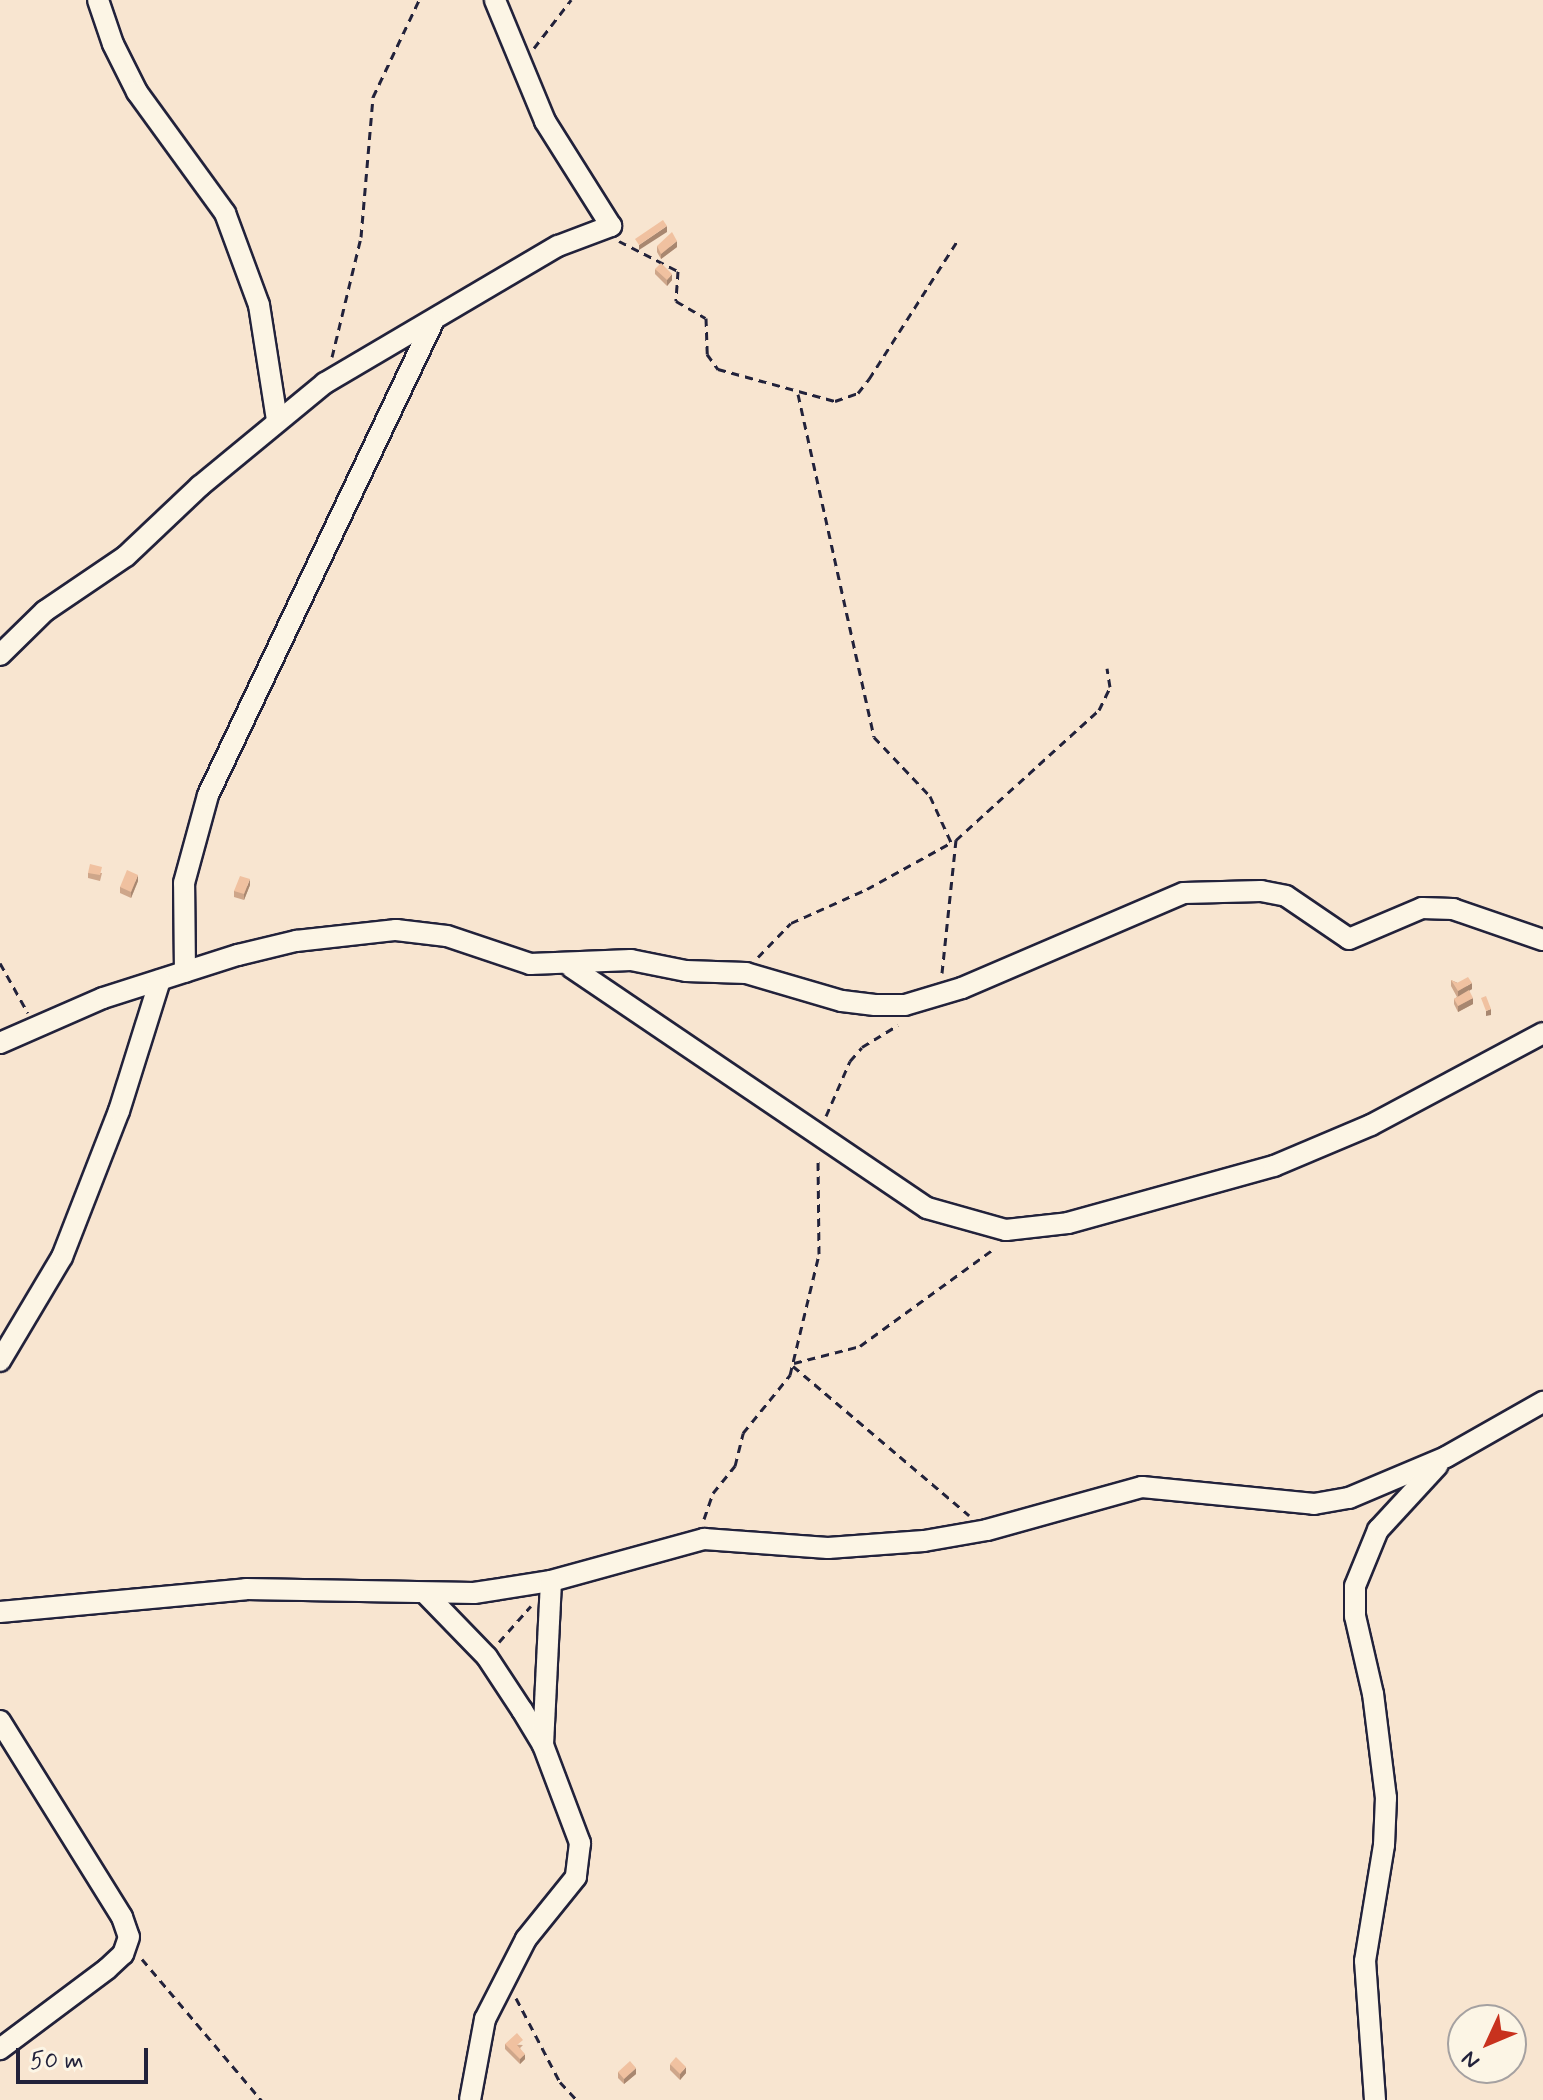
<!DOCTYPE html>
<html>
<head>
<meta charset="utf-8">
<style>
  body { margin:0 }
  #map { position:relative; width:1543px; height:2100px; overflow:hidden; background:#f8e5d0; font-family:Mynerve,sans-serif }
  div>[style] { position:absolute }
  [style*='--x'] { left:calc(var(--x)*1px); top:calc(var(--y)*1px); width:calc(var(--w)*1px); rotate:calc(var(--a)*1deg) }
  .path>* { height:3px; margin-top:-1.5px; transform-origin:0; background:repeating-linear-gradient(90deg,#22223b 0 8px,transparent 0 14px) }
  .roads { filter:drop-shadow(2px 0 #22223b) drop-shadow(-2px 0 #22223b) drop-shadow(0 2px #22223b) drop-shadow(0 -2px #22223b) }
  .minor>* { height:20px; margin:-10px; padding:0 10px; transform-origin:10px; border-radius:10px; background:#fcf5e5 }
  .wall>* { inset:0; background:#cea68a }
  .shaded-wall>* { inset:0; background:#a88770 }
  .building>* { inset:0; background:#f0c1a0 }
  span { translate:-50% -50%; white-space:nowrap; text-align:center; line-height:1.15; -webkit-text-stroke:7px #fcf5e5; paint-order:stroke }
  .north { position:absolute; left:1447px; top:2004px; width:80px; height:80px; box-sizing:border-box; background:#fcf5e5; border:2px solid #a5a1a1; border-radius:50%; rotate:226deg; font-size:22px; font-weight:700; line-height:32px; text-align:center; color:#22223b }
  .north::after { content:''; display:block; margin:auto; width:28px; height:36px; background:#c8321e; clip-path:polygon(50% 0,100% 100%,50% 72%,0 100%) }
  .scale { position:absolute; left:16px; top:2048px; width:132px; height:36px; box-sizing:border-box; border:4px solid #22223b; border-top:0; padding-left:10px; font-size:24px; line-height:28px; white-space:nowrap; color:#22223b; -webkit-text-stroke:6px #fcf5e5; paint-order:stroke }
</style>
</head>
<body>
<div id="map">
  <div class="path">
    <div style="--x:534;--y:48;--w:61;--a:-52.4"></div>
    <div style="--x:619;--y:241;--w:66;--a:27"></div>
    <div style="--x:678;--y:271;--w:30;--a:94"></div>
    <div style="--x:676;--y:301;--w:34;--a:30"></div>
    <div style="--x:706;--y:318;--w:36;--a:88"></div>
    <div style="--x:707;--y:354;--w:19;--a:54"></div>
    <div style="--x:718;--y:369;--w:121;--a:15.3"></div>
    <div style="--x:835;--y:401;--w:24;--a:-19"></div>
    <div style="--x:858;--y:393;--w:18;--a:-52"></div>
    <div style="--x:869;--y:379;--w:167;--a:-57.4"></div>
    <div style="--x:332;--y:357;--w:123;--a:-76.4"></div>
    <div style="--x:361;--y:237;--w:141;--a:-85.1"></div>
    <div style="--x:373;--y:97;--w:107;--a:-64.6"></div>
    <div style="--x:798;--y:394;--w:351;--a:77.5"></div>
    <div style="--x:874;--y:737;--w:81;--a:46.5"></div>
    <div style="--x:930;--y:796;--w:51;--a:65.5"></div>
    <div style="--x:758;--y:957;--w:47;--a:-45.9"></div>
    <div style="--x:791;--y:923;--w:83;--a:-24.1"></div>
    <div style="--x:867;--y:889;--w:97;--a:-28.9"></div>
    <div style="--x:0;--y:963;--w:57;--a:60.8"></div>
    <div style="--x:942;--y:973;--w:134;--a:-84"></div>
    <div style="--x:956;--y:840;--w:193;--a:-42.3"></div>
    <div style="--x:1099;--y:710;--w:25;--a:-64"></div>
    <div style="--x:1110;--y:687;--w:19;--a:-99"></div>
    <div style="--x:826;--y:1116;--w:60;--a:-66.4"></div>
    <div style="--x:850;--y:1061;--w:18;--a:-49"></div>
    <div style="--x:862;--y:1047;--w:42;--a:-31.4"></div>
    <div style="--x:794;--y:1363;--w:68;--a:-14.4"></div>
    <div style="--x:860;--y:1346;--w:167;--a:-36"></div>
    <div style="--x:793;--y:1366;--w:231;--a:40.3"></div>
    <div style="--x:704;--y:1519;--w:28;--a:-71"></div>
    <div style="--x:713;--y:1493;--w:35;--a:-51"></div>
    <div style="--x:735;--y:1466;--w:34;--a:-76"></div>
    <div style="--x:743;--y:1433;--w:75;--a:-51"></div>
    <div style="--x:790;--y:1375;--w:124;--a:-76.5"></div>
    <div style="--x:819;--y:1254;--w:96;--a:-90.6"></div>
    <div style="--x:499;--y:1642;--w:48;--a:-48.4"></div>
    <div style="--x:142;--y:1959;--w:185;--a:49.8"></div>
    <div style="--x:516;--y:1998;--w:95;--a:62.4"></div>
    <div style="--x:560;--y:2082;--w:25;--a:47"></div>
  </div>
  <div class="roads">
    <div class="minor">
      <div style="--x:98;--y:0;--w:46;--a:71.2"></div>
      <div style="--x:113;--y:44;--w:54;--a:63.4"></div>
      <div style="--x:137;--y:92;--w:150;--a:54"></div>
      <div style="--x:225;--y:213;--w:98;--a:69.7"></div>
      <div style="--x:259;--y:305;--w:116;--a:81.1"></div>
      <div style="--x:0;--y:655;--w:63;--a:-44.4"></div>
      <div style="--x:45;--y:611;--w:98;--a:-34.2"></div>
      <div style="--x:126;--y:556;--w:102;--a:-43.4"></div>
      <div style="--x:200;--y:486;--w:162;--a:-39.5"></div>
      <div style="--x:325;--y:383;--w:270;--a:-30.5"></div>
      <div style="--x:558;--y:246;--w:57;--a:-20.7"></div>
      <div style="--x:611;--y:226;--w:124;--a:-122.2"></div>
      <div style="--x:545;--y:121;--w:131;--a:-112.5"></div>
      <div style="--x:571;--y:967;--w:430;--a:34.1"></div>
      <div style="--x:927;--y:1208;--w:82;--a:15.6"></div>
      <div style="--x:1006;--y:1230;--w:62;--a:-6.4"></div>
      <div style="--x:1068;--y:1223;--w:214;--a:-15.5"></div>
      <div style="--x:1274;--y:1166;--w:105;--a:-22.9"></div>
      <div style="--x:1371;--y:1125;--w:195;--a:-28.1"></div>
      <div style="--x:185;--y:972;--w:89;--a:-90.6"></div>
      <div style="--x:184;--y:883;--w:91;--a:-74.7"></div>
      <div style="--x:208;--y:795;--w:524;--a:-64.56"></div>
      <div style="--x:0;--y:1043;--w:112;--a:-23.6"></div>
      <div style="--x:103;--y:998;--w:142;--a:-17.7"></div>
      <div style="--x:238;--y:955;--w:60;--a:-13.6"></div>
      <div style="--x:296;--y:941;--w:101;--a:-6.3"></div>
      <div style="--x:396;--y:930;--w:51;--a:6.7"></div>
      <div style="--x:447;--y:936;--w:88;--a:18.6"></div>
      <div style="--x:530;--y:964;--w:101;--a:-2.3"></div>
      <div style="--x:631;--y:960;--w:56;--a:11.3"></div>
      <div style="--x:686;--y:971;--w:60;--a:1.9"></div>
      <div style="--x:746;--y:973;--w:100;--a:16.3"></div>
      <div style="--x:842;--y:1001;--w:33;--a:7"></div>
      <div style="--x:875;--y:1005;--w:30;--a:0"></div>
      <div style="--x:905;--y:1005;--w:59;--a:-16.6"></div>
      <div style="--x:962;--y:988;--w:241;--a:-23.2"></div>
      <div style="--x:1184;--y:893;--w:77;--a:-1.5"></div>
      <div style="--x:1261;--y:891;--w:25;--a:11"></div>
      <div style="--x:1286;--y:896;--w:76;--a:34.3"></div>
      <div style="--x:1349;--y:939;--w:79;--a:-23"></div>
      <div style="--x:1422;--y:908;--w:31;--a:2"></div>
      <div style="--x:1453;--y:909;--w:95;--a:19"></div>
      <div style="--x:0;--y:1361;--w:121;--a:-59.2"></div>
      <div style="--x:62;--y:1257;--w:157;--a:-68.7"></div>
      <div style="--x:119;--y:1111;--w:137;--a:-72.6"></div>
      <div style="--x:425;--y:1593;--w:89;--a:45.9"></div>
      <div style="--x:487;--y:1657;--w:64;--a:56.6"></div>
      <div style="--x:522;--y:1710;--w:41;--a:59"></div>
      <div style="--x:543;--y:1745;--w:105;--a:69.3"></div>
      <div style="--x:580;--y:1843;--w:34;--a:97"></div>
      <div style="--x:576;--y:1877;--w:80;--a:128.9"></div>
      <div style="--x:526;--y:1939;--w:90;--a:117.1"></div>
      <div style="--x:485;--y:2019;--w:82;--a:100.5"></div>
      <div style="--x:0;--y:1612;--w:247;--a:-5.3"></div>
      <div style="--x:246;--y:1589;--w:228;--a:1"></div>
      <div style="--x:474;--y:1593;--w:78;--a:-8.9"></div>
      <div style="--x:551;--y:1581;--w:159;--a:-15.4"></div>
      <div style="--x:704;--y:1539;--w:124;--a:4.2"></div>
      <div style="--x:828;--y:1548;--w:96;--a:-4.2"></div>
      <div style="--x:924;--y:1541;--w:64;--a:-9.9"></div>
      <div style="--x:987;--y:1530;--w:161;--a:-15.5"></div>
      <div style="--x:1142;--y:1487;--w:173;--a:5.6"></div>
      <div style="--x:1314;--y:1504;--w:36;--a:-10"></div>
      <div style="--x:1349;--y:1498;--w:105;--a:-22.9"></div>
      <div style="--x:1446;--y:1457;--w:112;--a:-29.6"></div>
      <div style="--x:0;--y:1721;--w:231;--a:58.1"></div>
      <div style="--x:122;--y:1917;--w:21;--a:71"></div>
      <div style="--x:129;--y:1937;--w:18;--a:109"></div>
      <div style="--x:123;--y:1954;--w:22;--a:137"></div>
      <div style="--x:107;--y:1969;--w:134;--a:143.2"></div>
      <div style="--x:543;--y:1745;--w:164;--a:-87.2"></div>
      <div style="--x:1375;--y:2100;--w:139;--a:-94.1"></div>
      <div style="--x:1365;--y:1961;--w:118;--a:-80.7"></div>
      <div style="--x:1384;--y:1845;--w:47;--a:-87.6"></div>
      <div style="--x:1386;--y:1798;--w:105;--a:-97.1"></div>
      <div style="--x:1373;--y:1694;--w:80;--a:-103"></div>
      <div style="--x:1355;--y:1616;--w:30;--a:-90"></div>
      <div style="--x:1355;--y:1586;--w:61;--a:-67.7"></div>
      <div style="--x:1378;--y:1530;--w:88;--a:-47.3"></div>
    </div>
  </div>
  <div class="wall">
    <div style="clip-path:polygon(657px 246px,677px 247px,661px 259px,657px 252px)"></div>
    <div style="clip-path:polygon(655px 269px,672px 280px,667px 286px,655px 274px)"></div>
    <div style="clip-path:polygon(88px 873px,102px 873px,100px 881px,88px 878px)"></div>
    <div style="clip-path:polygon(138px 881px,131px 898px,120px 893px,120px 887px)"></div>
    <div style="clip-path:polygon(250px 885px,244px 900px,234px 897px,234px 891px)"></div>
    <div style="clip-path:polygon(1451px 980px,1472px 989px,1469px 991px,1473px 1004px,1458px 1012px,1454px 1004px,1454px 999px,1457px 997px,1451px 986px)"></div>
    <div style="clip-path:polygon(505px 2044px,523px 2045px,520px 2048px,525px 2059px,520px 2064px,505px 2049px)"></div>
    <div style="clip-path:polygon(670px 2064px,686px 2073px,680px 2080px,670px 2070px)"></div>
    <div style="clip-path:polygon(618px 2072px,636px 2074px,624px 2084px,618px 2078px)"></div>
  </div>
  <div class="shaded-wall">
    <div style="clip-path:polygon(667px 226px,667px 232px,639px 250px,639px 245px)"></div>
    <div style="clip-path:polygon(677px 241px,677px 247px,661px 259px,661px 254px)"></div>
    <div style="clip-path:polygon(672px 274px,672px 280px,667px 286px,667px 280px)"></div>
    <div style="clip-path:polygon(138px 875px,138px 881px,131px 898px,131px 892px)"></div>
    <div style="clip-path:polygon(250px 879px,250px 885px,244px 900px,244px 894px)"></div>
    <div style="clip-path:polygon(1472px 983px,1472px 989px,1458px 997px,1458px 991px)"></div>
    <div style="clip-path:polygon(1473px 998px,1473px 1004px,1458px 1012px,1458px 1006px)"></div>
    <div style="clip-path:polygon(1491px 1009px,1491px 1015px,1486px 1016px,1486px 1011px)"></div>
    <div style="clip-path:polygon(525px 2054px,525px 2059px,520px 2064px,520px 2059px)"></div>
    <div style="clip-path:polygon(686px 2067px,686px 2073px,680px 2080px,680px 2074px)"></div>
    <div style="clip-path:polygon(636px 2068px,636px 2074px,624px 2084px,624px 2079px)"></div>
  </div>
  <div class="building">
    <div style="clip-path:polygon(663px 220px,667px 226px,639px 245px,635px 239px)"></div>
    <div style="clip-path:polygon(672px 232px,677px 241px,661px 254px,657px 246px)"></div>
    <div style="clip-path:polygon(661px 263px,672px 274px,667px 280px,655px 269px)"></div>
    <div style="clip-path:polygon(90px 864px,102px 867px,100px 875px,88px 873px)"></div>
    <div style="clip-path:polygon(127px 870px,138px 875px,131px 892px,120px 887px)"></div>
    <div style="clip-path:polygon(240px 876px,250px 879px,244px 894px,234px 891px)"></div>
    <div style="clip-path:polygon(1468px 977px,1472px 983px,1458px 991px,1451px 980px,1457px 983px)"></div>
    <div style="clip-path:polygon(1469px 990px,1473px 998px,1458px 1006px,1454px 999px)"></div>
    <div style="clip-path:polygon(1486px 996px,1491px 1009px,1486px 1011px,1481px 998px)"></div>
    <div style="clip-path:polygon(517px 2033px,523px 2040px,517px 2045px,525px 2054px,520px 2059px,505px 2044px)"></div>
    <div style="clip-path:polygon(676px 2057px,686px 2067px,680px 2074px,670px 2064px)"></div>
    <div style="clip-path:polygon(630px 2061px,636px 2068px,624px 2079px,618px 2072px)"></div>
  </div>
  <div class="north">N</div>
  <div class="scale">50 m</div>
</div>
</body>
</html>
